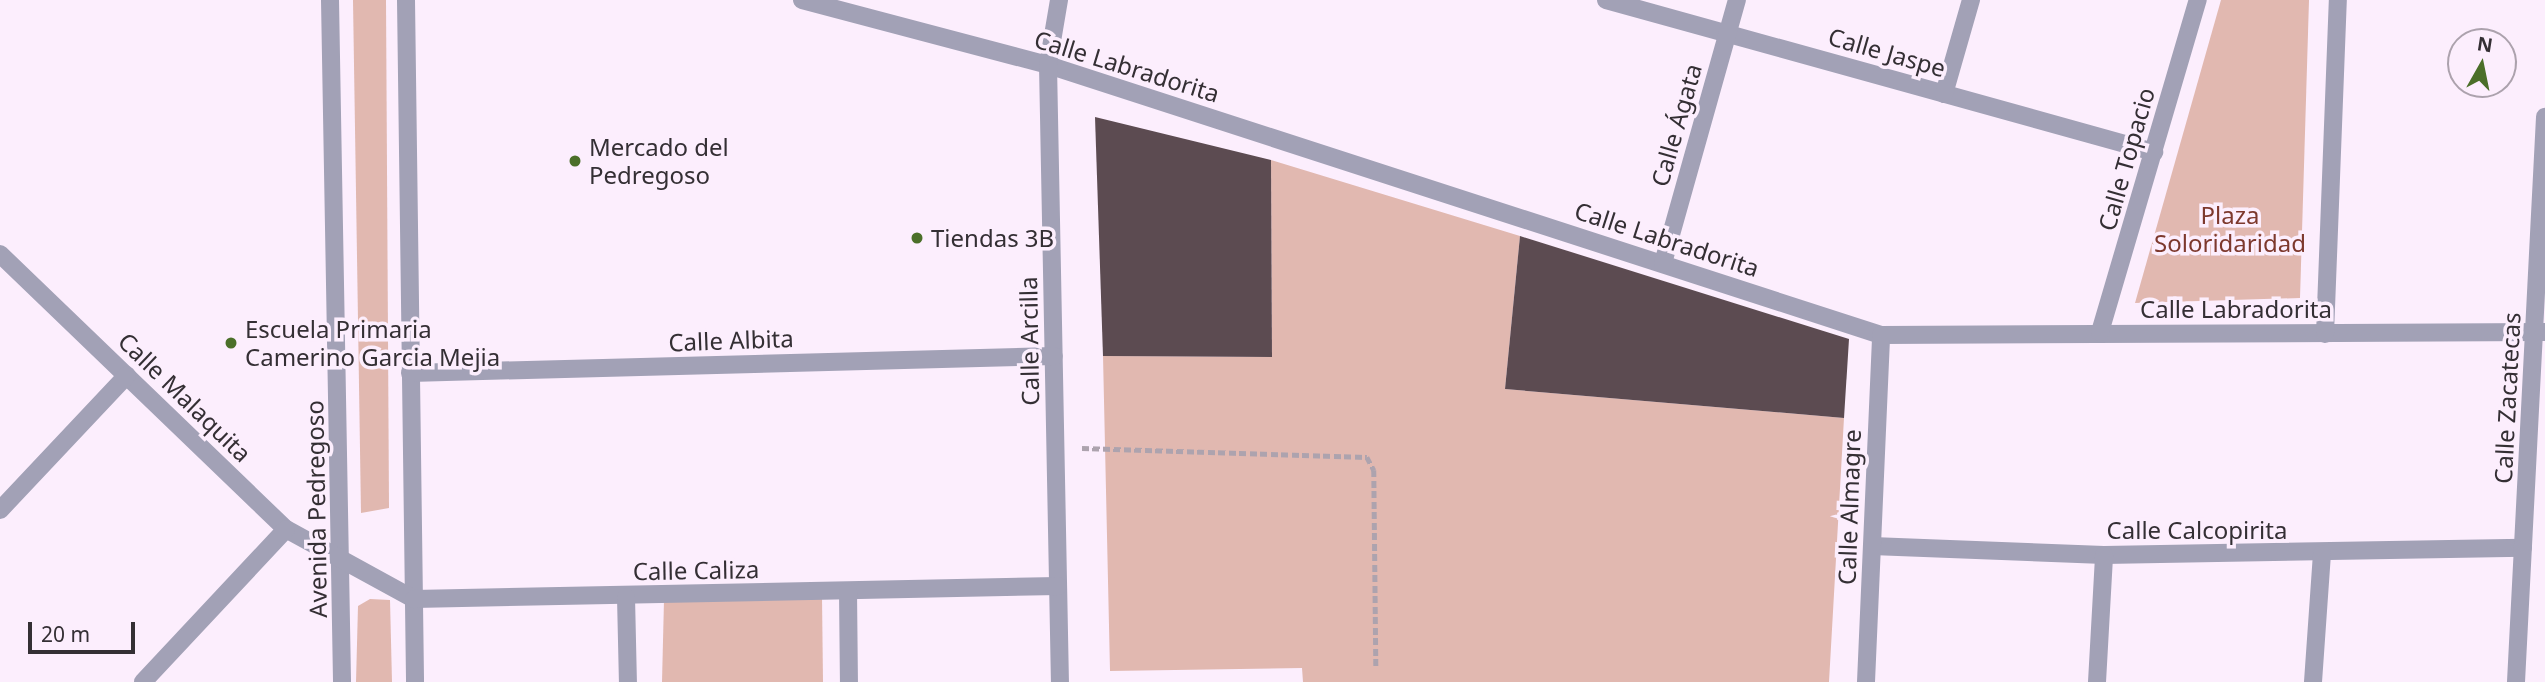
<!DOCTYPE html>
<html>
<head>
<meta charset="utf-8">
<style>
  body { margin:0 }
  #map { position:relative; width:2545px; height:682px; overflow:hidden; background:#fceefd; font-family:"Noto Sans",sans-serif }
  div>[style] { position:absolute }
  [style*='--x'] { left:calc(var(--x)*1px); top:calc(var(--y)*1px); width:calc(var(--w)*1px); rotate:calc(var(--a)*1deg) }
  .green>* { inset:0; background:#e1b8b0 }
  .building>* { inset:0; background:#5c4b51 }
  .path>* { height:4.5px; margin-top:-2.25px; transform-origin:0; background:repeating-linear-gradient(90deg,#ada3ae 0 7px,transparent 0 10.5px) }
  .minor>* { height:18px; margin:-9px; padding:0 9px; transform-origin:9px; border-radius:9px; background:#a2a1b6 }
  .tertiary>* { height:18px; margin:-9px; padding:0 9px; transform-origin:9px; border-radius:9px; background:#a2a1b6 }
  .dots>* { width:19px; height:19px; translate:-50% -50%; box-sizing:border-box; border:4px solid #fceefd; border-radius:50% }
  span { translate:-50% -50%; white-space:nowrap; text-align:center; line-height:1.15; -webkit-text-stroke:7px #fceefd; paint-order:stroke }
  .street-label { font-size:24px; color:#342f34 }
  .poi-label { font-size:24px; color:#342f34 }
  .left { translate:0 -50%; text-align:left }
  .park-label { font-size:24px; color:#7d382d }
  .north { position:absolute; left:2447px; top:28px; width:70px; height:70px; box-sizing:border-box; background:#fceefd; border:2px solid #aca2ad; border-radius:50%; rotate:9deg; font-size:19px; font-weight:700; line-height:28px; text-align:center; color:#342f34 }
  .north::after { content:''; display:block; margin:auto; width:24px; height:32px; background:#4b6f29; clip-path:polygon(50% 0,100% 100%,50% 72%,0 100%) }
  .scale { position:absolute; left:28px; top:622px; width:107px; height:32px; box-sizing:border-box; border:4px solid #342f34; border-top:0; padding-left:9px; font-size:21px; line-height:24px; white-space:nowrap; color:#342f34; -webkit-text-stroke:5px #fceefd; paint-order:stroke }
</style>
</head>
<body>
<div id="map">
  <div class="green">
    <div style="clip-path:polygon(353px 0,386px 0,389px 508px,361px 513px)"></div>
    <div style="clip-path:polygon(2221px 0,2309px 0,2300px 298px,2135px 303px)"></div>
    <div style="clip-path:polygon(1271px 160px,1520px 236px,1505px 389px,1844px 418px,1829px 682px,1303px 682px,1302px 668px,1110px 671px,1103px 356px,1272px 357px)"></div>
    <div style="clip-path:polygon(822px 597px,823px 682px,662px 682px,664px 600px)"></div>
    <div style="clip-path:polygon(370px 599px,390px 600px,392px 682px,356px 682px,358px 606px)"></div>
  </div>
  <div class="building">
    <div style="clip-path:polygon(1095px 117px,1271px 160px,1272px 357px,1103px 356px)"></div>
    <div style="clip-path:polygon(1520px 236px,1849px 339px,1844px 418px,1505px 389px)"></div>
  </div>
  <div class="path">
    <div style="--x:1082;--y:448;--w:285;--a:1.8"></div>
    <div style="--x:1367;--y:457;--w:15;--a:62"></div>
    <div style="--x:1374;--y:470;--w:199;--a:89.4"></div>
  </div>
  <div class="minor">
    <div style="--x:330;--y:0;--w:682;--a:88.99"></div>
    <div style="--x:406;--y:0;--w:682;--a:89.24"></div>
    <div style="--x:802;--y:0;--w:254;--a:14.8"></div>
    <div style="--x:1048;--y:65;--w:876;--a:17.96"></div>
    <div style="--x:1881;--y:335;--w:664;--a:-0.26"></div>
    <div style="--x:1059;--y:0;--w:66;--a:99.6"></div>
    <div style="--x:1048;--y:65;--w:617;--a:88.89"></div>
    <div style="--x:1606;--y:0;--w:569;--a:15.5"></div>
    <div style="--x:1944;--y:94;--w:98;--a:-74"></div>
    <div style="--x:0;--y:254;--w:397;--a:43.9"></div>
    <div style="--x:286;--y:529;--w:146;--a:28.7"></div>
    <div style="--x:414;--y:599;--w:644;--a:-1.16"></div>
    <div style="--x:1663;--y:263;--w:273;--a:-74.3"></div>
    <div style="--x:2100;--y:332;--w:346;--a:-73.6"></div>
    <div style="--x:2325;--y:334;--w:334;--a:-87.8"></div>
    <div style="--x:410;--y:373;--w:644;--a:-1.51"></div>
    <div style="--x:0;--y:510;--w:185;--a:-46.7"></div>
    <div style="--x:1872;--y:546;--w:232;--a:2.2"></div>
    <div style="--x:2104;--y:555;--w:419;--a:-1"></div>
    <div style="--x:848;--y:591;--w:91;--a:89.4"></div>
    <div style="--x:626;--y:597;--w:85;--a:88.7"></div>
    <div style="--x:143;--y:682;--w:209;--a:-46.9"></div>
    <div style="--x:1866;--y:682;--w:347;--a:-87.5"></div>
    <div style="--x:2097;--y:682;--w:127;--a:-86.8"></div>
    <div style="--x:2313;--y:682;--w:128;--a:-86"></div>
  </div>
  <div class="tertiary">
    <div style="--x:2516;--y:682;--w:566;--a:-87.06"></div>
  </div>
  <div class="dots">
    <div style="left:575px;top:161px;background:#4b6f29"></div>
    <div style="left:917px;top:238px;background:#4b6f29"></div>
    <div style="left:231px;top:343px;background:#4b6f29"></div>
  </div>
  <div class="street-label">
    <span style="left:1887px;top:52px;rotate:16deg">Calle Jaspe</span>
    <span style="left:1127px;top:66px;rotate:17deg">Calle Labradorita</span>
    <span style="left:1676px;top:125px;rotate:-74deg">Calle Ágata</span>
    <span style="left:2126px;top:159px;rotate:-74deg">Calle Topacio</span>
    <span style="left:1667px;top:239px;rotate:18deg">Calle Labradorita</span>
    <span style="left:2236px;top:309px">Calle Labradorita</span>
    <span style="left:731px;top:340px;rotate:-2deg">Calle Albita</span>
    <span style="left:1029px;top:341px;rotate:-91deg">Calle Arcilla</span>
    <span style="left:185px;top:397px;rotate:44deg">Calle Malaquita</span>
    <span style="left:2507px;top:398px;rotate:-87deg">Calle Zacatecas</span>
    <span style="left:1849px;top:507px;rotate:-88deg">Calle Almagre</span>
    <span style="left:316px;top:509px;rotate:-91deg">Avenida Pedregoso</span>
    <span style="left:2197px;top:530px">Calle Calcopirita</span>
    <span style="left:696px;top:570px;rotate:-1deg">Calle Caliza</span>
  </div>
  <div class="poi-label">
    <span class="left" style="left:589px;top:161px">Mercado del<br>Pedregoso</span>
    <span class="left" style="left:931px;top:238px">Tiendas 3B</span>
    <span class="left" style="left:245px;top:343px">Escuela Primaria<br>Camerino Garcia Mejia</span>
  </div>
  <div class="park-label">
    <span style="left:2230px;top:229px">Plaza<br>Soloridaridad</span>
  </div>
  <div class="north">N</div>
  <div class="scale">20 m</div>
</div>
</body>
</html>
